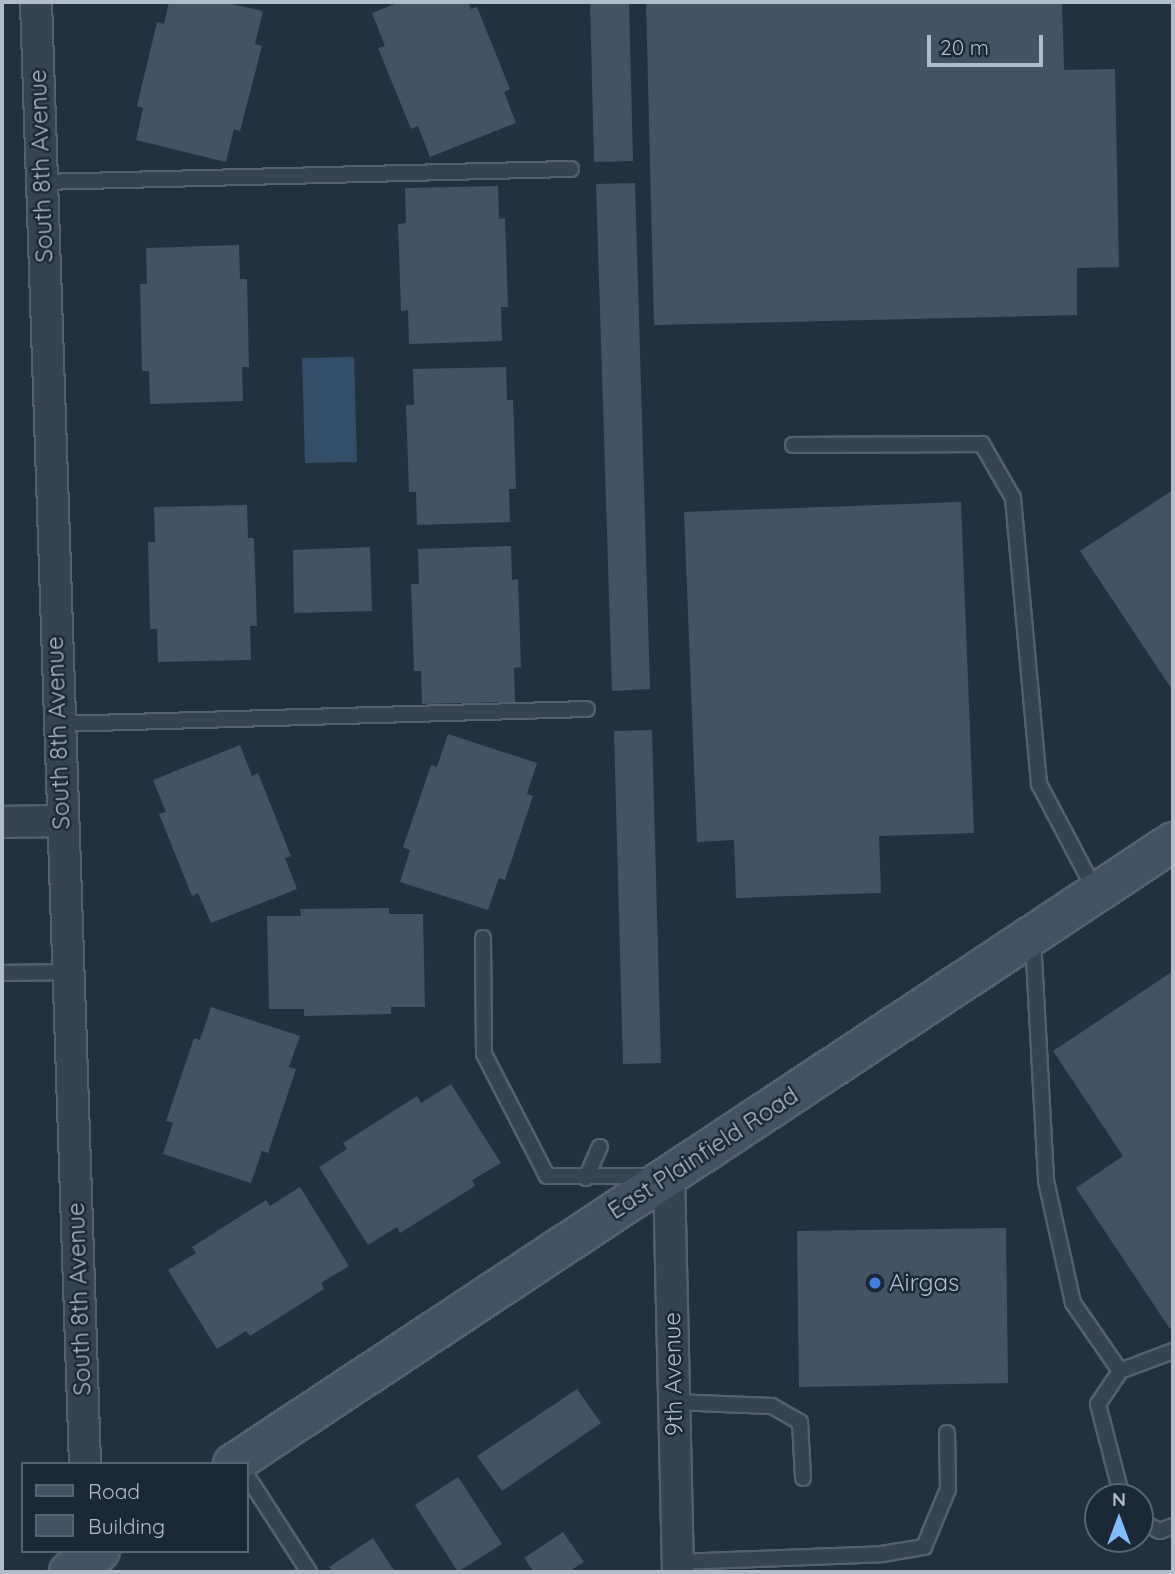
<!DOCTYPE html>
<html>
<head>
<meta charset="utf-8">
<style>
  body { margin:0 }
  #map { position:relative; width:1175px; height:1574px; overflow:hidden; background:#223140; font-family:Quicksand,sans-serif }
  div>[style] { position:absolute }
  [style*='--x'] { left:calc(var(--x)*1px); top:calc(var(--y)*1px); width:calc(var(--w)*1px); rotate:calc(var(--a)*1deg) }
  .water>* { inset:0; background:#344e69 }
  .building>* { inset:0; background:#435364 }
  .roads { filter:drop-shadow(2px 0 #54606e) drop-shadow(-2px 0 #54606e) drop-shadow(0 2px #54606e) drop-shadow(0 -2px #54606e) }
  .service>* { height:14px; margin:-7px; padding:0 7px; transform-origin:7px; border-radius:7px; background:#364350 }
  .minor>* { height:30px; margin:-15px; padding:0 15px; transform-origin:15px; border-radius:15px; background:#364350 }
  .secondary>* { height:38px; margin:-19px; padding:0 19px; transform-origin:19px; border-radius:19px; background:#445263 }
  .dots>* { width:19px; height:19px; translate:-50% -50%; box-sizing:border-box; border:4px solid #1b2835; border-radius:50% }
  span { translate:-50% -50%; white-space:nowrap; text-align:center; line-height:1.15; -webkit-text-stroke:5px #1b2835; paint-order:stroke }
  .street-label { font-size:24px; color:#b2bdcb }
  .poi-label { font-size:24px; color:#b2bdcb }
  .left { translate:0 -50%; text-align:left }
  .frame { position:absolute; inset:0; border:4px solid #b2bdcb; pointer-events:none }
  .legend { position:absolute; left:21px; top:1462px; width:228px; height:91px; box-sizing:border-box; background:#1b2835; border:2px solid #576471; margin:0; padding:9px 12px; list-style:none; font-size:21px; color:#b2bdcb }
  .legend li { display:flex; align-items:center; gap:14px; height:35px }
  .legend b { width:35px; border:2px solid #576471 }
  .north { position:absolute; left:1084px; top:1483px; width:70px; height:70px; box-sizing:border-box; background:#1b2835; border:2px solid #576471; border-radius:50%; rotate:0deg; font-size:19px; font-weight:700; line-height:28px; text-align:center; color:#b2bdcb }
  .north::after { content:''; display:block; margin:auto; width:24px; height:32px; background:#83bcff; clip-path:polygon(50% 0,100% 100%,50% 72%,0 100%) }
  .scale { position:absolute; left:927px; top:35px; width:116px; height:32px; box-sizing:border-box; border:4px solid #b2bdcb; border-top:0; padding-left:9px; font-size:21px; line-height:24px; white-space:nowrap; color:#b2bdcb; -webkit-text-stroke:5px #1b2835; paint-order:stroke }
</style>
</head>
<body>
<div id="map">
  <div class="water">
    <div style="clip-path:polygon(354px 357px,357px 462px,305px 463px,302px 358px)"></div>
  </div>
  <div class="building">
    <div style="clip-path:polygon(169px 2px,223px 2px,263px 11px,255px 44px,262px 46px,240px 131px,234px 129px,226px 162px,136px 140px,143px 108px,137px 106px,157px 22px,164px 24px)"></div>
    <div style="clip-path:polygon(400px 2px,468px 2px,471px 9px,477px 7px,510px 89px,504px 92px,516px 123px,430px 157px,418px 126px,411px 129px,378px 48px,385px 46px,372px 13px)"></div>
    <div style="clip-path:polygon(590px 2px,629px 2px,633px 161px,594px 162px)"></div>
    <div style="clip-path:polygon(646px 2px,1062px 2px,1064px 70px,1115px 69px,1119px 267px,1077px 268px,1077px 315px,654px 325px)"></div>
    <div style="clip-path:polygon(635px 183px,650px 689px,612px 691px,596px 184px)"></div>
    <div style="clip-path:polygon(498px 186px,499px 219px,505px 218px,508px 307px,501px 307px,502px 341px,409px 344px,408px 310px,401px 311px,398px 224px,406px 223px,405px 188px)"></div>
    <div style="clip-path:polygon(239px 245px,240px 279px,247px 279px,249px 367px,242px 367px,243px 401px,150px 404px,149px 371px,142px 371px,140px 284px,147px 284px,146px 248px)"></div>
    <div style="clip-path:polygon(506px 367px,507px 400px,513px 400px,516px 489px,509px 489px,510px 522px,417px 525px,416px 492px,409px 492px,406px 405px,414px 405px,413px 369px)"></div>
    <div style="clip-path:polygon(1173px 490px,1173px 691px,1080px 551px)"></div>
    <div style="clip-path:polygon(961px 502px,974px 833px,879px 836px,881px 893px,736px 898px,734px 840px,697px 842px,684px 512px)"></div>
    <div style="clip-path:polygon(247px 505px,248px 538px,254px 538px,257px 626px,250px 626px,251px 660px,158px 662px,157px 629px,150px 629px,148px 542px,155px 542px,154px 507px)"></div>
    <div style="clip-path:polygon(511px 546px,512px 580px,518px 579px,521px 667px,514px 668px,515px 702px,422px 704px,421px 671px,414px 671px,411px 584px,419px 584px,418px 549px)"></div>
    <div style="clip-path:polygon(370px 547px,372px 611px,294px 613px,293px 550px)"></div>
    <div style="clip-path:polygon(652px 730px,661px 1063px,623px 1064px,614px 731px)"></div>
    <div style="clip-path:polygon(448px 734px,537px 763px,527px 794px,533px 796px,505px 880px,499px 878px,488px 910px,400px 882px,410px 850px,403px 847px,431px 765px,437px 767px)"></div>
    <div style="clip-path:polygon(240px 745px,252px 776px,258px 773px,291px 856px,285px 858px,297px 889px,211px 923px,198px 893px,192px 896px,159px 814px,166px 812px,153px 780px)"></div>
    <div style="clip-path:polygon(389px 908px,389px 914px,423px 914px,425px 1007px,391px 1007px,391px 1014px,304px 1016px,304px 1009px,269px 1009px,267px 916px,301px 916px,300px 909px)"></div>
    <div style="clip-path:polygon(1173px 971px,1173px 1327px,1170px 1329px,1076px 1188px,1123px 1156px,1053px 1051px)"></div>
    <div style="clip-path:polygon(211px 1007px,300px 1036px,289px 1067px,296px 1069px,268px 1153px,262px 1151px,251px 1183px,163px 1154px,173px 1123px,166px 1121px,194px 1038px,200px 1040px)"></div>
    <div style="clip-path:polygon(451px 1084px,501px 1163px,472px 1180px,475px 1186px,400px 1233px,397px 1227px,368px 1245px,319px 1167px,347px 1149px,343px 1143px,417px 1096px,421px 1103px)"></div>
    <div style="clip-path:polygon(300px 1187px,349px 1266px,321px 1283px,324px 1289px,250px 1336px,246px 1331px,217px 1349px,168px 1270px,196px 1253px,192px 1247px,266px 1200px,270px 1206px)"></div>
    <div style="clip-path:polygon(1006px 1228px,1008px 1383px,799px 1387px,797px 1231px)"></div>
    <div style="clip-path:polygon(577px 1389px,601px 1423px,502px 1491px,477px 1456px)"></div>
    <div style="clip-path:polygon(458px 1477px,502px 1544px,458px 1572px,415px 1505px)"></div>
    <div style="clip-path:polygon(563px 1532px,584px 1562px,568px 1572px,534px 1572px,524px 1558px)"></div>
    <div style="clip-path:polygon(373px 1538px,395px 1572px,333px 1572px,329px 1567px)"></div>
  </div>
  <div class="roads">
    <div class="service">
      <div style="--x:41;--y:182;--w:530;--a:-1.41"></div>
      <div style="--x:793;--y:445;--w:189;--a:-0.3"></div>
      <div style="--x:982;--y:444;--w:62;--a:60.1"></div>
      <div style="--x:1013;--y:498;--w:287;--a:84.8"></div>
      <div style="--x:1039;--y:784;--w:122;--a:62.2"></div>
      <div style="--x:58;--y:724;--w:529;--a:-1.62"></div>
      <div style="--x:483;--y:938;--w:116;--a:89.5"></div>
      <div style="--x:484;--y:1054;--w:137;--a:62.7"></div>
      <div style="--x:547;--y:1176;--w:103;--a:0"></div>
      <div style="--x:1033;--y:939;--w:242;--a:86.9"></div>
      <div style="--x:1046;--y:1181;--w:125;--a:77.5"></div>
      <div style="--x:1073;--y:1303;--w:83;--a:55.3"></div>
      <div style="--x:2;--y:973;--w:64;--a:-0.9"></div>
      <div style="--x:586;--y:1178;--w:34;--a:-66"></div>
      <div style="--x:674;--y:1402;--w:98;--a:2.3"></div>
      <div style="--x:772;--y:1406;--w:32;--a:30"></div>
      <div style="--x:800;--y:1422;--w:56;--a:86.9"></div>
      <div style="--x:247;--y:1476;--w:114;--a:57.1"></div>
      <div style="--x:1122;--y:1497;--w:96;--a:-104.5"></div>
      <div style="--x:1098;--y:1404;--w:40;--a:-56"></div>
      <div style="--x:1120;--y:1371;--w:57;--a:-20.7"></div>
      <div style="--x:1140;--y:1521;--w:22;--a:27"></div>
      <div style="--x:1160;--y:1531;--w:14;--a:-21"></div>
      <div style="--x:677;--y:1562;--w:205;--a:-2.2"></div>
      <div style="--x:882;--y:1554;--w:43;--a:-9.5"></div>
      <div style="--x:924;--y:1547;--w:63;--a:-67.5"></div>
      <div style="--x:948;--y:1489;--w:56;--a:-91"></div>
    </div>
    <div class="minor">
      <div style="--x:36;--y:2;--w:1463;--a:88.08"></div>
      <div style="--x:2;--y:822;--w:59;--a:-1"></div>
      <div style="--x:669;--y:1175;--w:397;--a:88.7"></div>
    </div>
    <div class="secondary">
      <div style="--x:233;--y:1464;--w:1127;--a:-33.49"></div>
      <div style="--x:69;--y:1572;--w:37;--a:-34"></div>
    </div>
  </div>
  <div class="dots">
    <div style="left:875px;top:1283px;background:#3f7fe0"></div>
  </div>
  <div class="street-label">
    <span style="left:41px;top:166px;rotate:-92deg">South 8th Avenue</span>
    <span style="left:58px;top:733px;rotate:-92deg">South 8th Avenue</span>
    <span style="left:703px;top:1153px;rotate:-33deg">East Plainfield Road</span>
    <span style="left:79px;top:1299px;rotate:-92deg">South 8th Avenue</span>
    <span style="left:673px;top:1374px;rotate:-91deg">9th Avenue</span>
  </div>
  <div class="poi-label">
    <span class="left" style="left:889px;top:1283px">Airgas</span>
  </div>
  <div class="frame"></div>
  <ul class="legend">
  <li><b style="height:9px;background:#445263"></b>Road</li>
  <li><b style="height:19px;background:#435364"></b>Building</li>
  </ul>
  <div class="north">N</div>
  <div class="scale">20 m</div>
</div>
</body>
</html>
